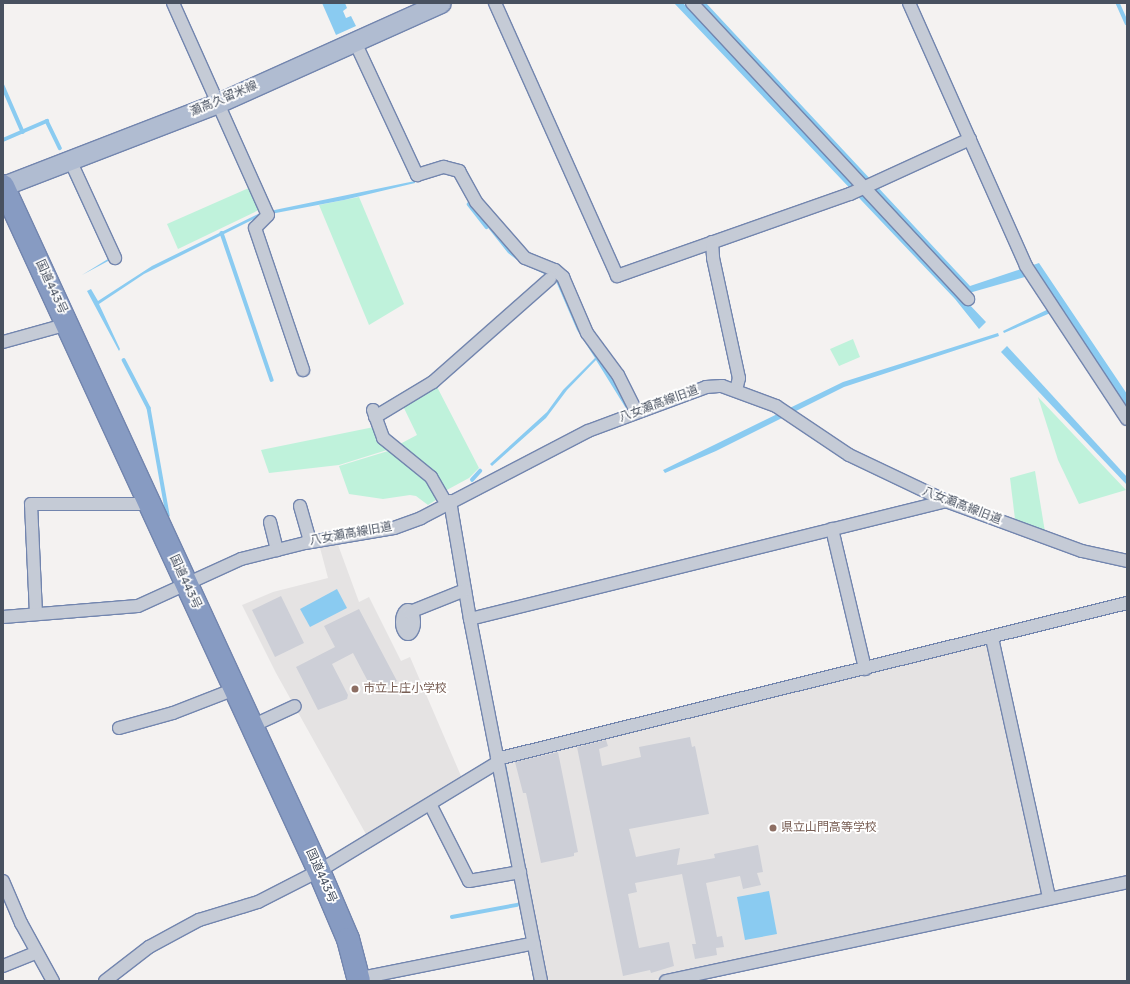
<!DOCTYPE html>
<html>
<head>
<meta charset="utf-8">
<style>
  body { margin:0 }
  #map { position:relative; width:1130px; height:984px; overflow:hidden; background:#f4f2f1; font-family:Rubik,"Noto Sans JP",sans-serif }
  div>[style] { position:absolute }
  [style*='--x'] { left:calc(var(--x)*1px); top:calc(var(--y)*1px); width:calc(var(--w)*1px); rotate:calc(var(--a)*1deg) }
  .education>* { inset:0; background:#e5e3e3 }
  .green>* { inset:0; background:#bff2db }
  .water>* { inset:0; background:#8acbf1 }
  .stream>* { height:3.5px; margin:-1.75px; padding:0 1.75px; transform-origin:1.75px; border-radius:1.75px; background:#8acbf1 }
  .building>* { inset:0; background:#cdcfd7 }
  .roads { filter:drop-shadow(1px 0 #7285ae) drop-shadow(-1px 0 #7285ae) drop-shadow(0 1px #7285ae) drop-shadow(0 -1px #7285ae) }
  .street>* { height:12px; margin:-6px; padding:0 6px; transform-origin:6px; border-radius:6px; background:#c5cbd6 }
  .street>.ring { margin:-6px; padding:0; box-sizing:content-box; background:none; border:12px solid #c5cbd6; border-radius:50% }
  .primary>* { height:19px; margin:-9.5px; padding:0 9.5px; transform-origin:9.5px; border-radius:9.5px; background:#b0bcd1 }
  .highway>* { height:22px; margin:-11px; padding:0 11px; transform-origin:11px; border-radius:11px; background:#879bc2 }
  .dots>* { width:11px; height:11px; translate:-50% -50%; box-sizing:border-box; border:2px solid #fff; border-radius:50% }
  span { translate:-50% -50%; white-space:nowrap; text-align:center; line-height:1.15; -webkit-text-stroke:3.5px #fff; paint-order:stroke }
  .street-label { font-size:12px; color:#485160 }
  .education-label { font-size:12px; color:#785e54 }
  .left { translate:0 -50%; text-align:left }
  .frame { position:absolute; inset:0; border:4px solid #485160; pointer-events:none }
</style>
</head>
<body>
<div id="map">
  <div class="education">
    <div style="clip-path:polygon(337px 542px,359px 602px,369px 597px,401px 661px,410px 657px,461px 776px,367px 836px,276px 673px,242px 605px,273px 592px,328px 578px,319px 544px)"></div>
    <div style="clip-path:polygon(990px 642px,1046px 895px,650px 981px,544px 981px,502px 760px)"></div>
  </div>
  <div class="green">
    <div style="clip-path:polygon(251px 187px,261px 209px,178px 249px,167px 224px)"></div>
    <div style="clip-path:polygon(359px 197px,404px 304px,369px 325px,319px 205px)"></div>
    <div style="clip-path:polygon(853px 339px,860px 357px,839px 366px,830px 349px)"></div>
    <div style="clip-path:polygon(435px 383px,479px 468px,469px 478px,445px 491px,425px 464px,398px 445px,417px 435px,402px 404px)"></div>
    <div style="clip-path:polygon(1038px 397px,1126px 490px,1079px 504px,1058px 460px)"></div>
    <div style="clip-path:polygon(374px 427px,387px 450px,339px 465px,269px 473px,261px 450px)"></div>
    <div style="clip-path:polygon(388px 451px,396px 454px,422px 473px,439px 498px,428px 505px,416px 496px,410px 495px,383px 499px,349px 494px,339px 466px)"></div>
    <div style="clip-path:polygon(1035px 471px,1045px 532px,1015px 519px,1010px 478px)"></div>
  </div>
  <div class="water">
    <div style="clip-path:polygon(322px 3px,345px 3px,347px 8px,343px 11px,346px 18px,351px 16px,356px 26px,336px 35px)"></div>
    <div style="clip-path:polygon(674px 3px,683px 3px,986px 322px,979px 329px,955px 299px)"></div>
    <div style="clip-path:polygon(697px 3px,706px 3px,970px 286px,1039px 263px,1127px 394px,1127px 407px,1062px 308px,1004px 333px,1003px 331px,1059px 304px,1039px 273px,969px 293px)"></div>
    <div style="clip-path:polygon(72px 174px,110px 260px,82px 275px,108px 259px,69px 175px)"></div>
    <div style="clip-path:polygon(415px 181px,415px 183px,344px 200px,260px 216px,144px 274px,99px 304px,120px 349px,119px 351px,87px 291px,91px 289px,98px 301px,152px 266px,260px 213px)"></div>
    <div style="clip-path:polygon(485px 224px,524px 263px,548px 273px,558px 280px,588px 345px,614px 381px,629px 408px,627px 410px,596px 360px,567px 390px,546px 418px,492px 466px,490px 464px,547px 412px,563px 390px,595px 358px,577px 330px,555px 279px,521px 263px,508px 253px)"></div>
    <div style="clip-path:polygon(998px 333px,999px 336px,844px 387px,716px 451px,665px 473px,663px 470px,843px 382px)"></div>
    <div style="clip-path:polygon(1007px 346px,1127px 477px,1127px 485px,1001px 352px)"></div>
    <div style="clip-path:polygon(337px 589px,347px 608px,310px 627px,300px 609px)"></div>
    <div style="clip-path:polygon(504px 764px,506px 764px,533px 905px,532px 905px)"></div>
    <div style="clip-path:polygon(769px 891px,777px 934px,745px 940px,737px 897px)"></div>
  </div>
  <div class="stream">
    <div style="--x:1118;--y:3;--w:22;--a:66"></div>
    <div style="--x:3;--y:86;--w:50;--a:66.5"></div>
    <div style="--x:3;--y:140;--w:48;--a:-23.4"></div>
    <div style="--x:47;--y:121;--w:30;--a:64"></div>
    <div style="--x:469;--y:204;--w:29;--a:52"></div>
    <div style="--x:222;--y:233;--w:155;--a:71.2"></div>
    <div style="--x:124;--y:360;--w:54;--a:62.5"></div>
    <div style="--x:149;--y:408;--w:109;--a:79.9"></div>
    <div style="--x:472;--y:480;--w:12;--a:-48"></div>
    <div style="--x:452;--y:917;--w:66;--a:-10.5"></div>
  </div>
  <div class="building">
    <div style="clip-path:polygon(281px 596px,304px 643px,275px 657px,252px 610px)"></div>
    <div style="clip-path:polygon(359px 609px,397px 681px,374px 693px,353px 653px,332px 664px,348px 695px,347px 699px,318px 710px,296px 667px,335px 647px,324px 626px)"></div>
    <div style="clip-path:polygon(690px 737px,692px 747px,695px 746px,709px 814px,629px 829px,636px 857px,680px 848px,677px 865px,715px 858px,714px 854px,758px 845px,763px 872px,757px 873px,761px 885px,743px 889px,740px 876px,706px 883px,717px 937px,722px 936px,724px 947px,716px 948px,717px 955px,695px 959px,692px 944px,696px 944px,682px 874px,635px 883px,637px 892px,628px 894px,639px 948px,669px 942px,674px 966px,651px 973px,650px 970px,623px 976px,577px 747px,606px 740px,608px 746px,599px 749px,602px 766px,641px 757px,639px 747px)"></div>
    <div style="clip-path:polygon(558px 752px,578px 852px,574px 853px,574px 856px,541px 863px,526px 793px,523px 793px,515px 762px)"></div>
  </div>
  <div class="roads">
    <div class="street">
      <div style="--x:173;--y:3;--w:232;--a:65.9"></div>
      <div style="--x:268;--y:215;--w:18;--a:135"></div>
      <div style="--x:255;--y:228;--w:150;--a:71.3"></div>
      <div style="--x:495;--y:3;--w:299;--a:65.9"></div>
      <div style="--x:617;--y:276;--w:247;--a:-19.4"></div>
      <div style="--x:850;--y:194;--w:132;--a:-24.6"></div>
      <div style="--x:692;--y:3;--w:405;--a:47"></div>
      <div style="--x:909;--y:3;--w:288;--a:66"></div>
      <div style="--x:1026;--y:266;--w:183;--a:56.6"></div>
      <div style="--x:355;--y:42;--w:147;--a:65"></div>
      <div style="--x:417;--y:175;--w:28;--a:-17"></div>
      <div style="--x:444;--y:167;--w:16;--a:15"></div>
      <div style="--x:459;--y:171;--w:35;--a:61"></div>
      <div style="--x:476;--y:202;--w:74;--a:48.8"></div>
      <div style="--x:525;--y:258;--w:32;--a:22"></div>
      <div style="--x:555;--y:270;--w:11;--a:41"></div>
      <div style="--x:563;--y:277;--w:61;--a:66.8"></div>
      <div style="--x:587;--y:333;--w:52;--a:53.6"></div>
      <div style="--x:618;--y:375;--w:40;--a:63.4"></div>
      <div style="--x:70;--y:160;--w:108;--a:65.3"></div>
      <div style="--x:712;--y:242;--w:16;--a:86"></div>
      <div style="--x:713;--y:258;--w:123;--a:77.8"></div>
      <div style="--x:739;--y:378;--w:12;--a:104"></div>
      <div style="--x:3;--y:342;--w:67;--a:-15.5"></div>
      <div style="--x:373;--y:410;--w:30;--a:70"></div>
      <div style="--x:383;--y:438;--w:62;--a:39.1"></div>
      <div style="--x:431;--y:477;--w:30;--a:60"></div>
      <div style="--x:375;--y:417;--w:68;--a:-31.1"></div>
      <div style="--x:433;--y:382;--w:156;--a:-41.4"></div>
      <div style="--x:450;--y:501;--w:120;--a:80.4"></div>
      <div style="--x:470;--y:619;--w:369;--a:78.9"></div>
      <div style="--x:300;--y:506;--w:37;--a:74"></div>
      <div style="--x:270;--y:522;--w:29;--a:76"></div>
      <div style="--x:832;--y:529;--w:144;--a:76.7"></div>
      <div class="ring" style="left:401.5px;top:609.5px;width:-3px;height:-3px"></div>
      <div style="--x:410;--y:612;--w:59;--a:-21.8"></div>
      <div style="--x:36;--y:614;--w:110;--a:-92.6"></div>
      <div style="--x:31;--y:504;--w:118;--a:0"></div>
      <div style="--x:3;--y:617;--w:135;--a:-4.7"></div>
      <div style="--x:138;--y:606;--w:113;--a:-24.5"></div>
      <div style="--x:241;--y:559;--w:66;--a:-14"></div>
      <div style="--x:305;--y:543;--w:90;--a:-9.6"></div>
      <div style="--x:394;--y:528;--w:29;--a:-20"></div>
      <div style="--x:421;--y:518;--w:188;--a:-27.5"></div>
      <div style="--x:588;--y:431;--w:126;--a:-20.4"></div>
      <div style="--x:706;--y:387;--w:16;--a:-4"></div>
      <div style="--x:722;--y:386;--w:58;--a:20.3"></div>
      <div style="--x:776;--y:406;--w:88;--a:33.9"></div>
      <div style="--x:849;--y:455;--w:107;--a:25.4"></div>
      <div style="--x:946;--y:501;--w:145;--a:20.2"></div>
      <div style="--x:1082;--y:551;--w:46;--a:12.5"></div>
      <div style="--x:470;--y:619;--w:490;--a:-13.9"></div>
      <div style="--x:992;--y:638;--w:266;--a:77.6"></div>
      <div style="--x:252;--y:726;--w:47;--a:-24.9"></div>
      <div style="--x:119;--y:728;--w:56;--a:-15.5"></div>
      <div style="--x:173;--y:713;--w:66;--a:-21.2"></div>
      <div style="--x:497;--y:759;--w:649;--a:-13.91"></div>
      <div style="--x:430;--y:804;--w:86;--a:63.1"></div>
      <div style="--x:469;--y:881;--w:52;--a:-10"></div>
      <div style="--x:319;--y:871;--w:210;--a:-31.3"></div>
      <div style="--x:3;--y:881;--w:46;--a:66.8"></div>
      <div style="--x:21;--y:923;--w:66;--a:61.1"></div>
      <div style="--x:3;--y:966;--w:35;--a:-22"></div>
      <div style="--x:366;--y:977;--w:171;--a:-11.4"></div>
      <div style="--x:105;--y:981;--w:56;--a:-37.7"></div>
      <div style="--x:149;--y:947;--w:57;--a:-28.4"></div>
      <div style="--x:199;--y:920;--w:62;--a:-17"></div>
      <div style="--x:258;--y:902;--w:59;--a:-27"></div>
      <div style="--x:666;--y:981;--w:472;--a:-12.1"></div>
    </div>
    <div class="primary">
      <div style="--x:3;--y:186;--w:230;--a:-21.1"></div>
      <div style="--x:218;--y:103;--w:244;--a:-24.2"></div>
    </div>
    <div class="highway">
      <div style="--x:3;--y:186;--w:754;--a:65.24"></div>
      <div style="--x:319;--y:871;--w:74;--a:66.9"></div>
      <div style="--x:348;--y:939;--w:43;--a:75.3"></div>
    </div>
  </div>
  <div class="dots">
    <div style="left:355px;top:689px;background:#8d6e63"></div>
    <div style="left:773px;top:828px;background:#8d6e63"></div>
  </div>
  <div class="street-label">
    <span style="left:224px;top:99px;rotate:-23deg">瀬高久留米線</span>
    <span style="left:51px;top:287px;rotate:65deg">国道443号</span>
    <span style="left:659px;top:404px;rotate:-20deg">八女瀬高線旧道</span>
    <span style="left:962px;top:506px;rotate:21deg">八女瀬高線旧道</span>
    <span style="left:351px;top:534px;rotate:-10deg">八女瀬高線旧道</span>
    <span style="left:185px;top:582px;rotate:65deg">国道443号</span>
    <span style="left:321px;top:876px;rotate:66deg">国道443号</span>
  </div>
  <div class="education-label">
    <span class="left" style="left:363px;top:689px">市立上庄小学校</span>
    <span class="left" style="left:781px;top:828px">県立山門高等学校</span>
  </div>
  <div class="frame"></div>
</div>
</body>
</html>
